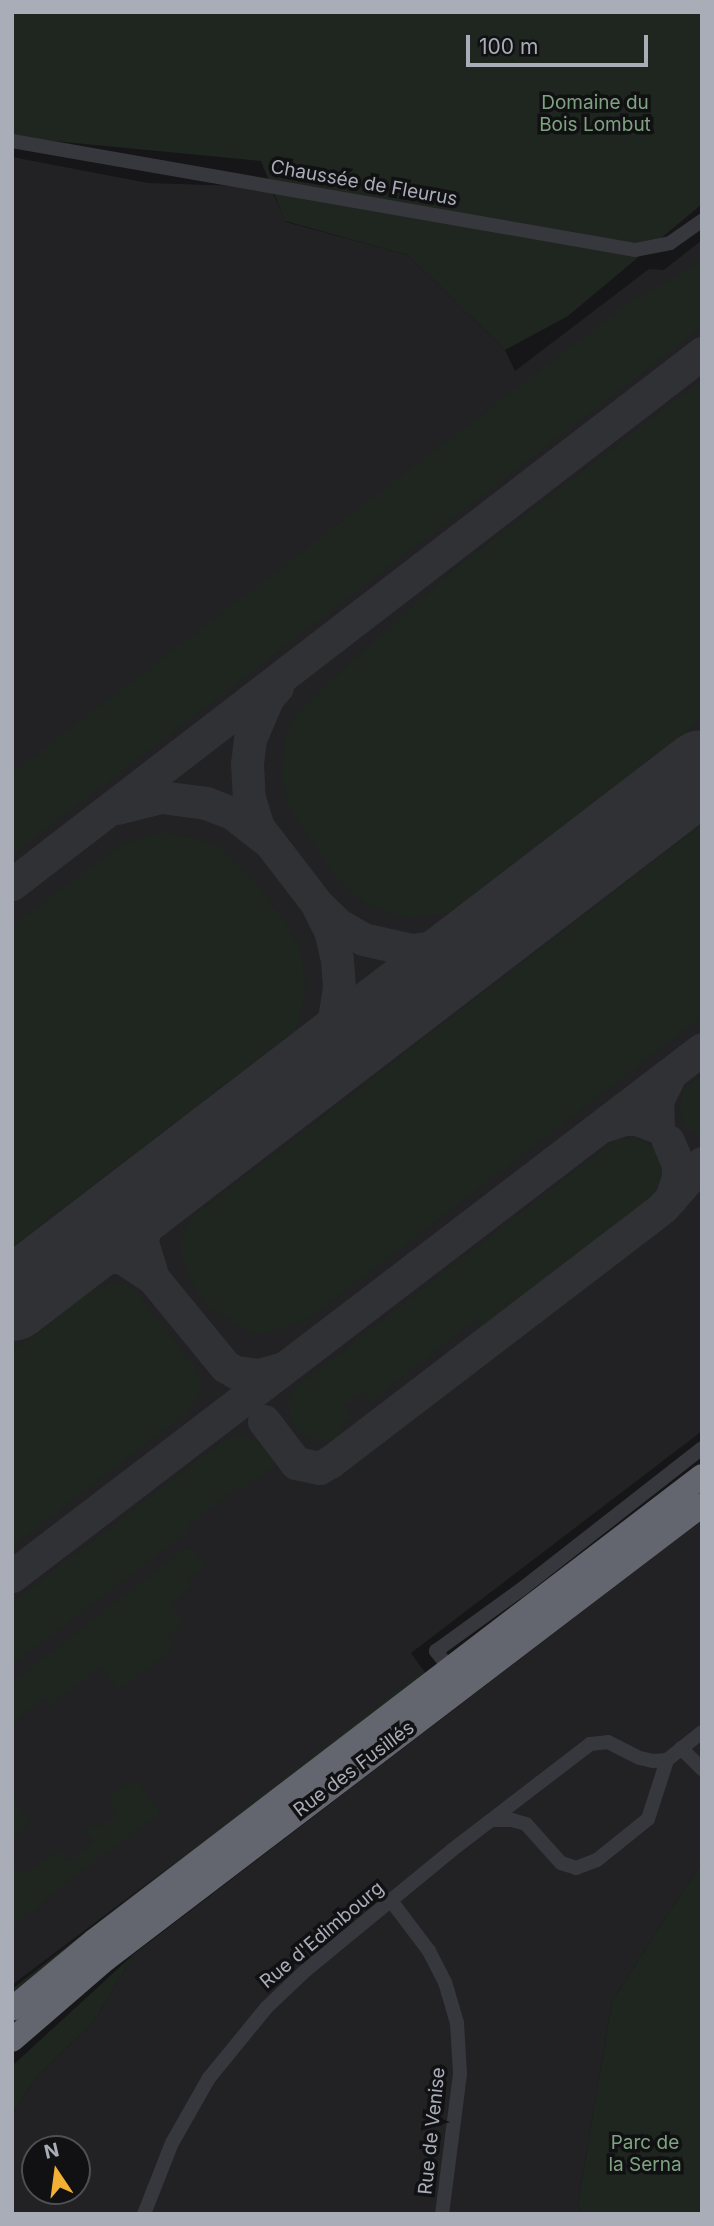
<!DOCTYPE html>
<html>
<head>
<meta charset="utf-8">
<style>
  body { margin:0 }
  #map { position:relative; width:714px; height:2226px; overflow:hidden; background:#161618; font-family:Inter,sans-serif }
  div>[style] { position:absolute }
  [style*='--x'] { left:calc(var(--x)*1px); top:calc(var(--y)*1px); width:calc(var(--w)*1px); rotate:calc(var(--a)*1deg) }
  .built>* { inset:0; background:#222225 }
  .green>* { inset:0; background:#1e261f }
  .taxiway>* { height:33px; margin:-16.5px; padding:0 16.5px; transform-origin:16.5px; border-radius:16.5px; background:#303135 }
  .runway>* { height:82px; margin:-41px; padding:0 41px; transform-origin:41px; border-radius:41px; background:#303135 }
  .street>* { height:14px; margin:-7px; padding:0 7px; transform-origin:7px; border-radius:7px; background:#37383d }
  .highway>* { height:24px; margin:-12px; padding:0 12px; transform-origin:12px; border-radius:12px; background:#63666e }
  span { translate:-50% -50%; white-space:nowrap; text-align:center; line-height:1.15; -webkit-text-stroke:7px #111113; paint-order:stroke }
  .park-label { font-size:19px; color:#7fa381 }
  .street-label { font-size:19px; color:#a8adb8 }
  .frame { position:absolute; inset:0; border:14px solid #a8adb8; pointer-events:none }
  .north { position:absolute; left:21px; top:2135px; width:70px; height:70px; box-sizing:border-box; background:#111113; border:2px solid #4d4f55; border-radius:50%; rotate:347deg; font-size:19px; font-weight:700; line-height:28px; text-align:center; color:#a8adb8 }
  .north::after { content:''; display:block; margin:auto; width:24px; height:32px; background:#f2b134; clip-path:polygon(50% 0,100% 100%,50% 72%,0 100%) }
  .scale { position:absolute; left:466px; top:35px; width:182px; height:32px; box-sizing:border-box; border:4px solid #a8adb8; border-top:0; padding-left:9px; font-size:21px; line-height:24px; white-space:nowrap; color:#a8adb8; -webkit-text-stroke:5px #111113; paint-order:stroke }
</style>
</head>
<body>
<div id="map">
  <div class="built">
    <div style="clip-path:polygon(12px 157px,148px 183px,270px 187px,286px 222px,408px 255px,505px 350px,515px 371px,649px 269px,664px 270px,702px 240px,702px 1431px,411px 1653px,426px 1674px,12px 1985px)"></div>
    <div style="clip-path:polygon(evenodd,702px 1520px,702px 1862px,612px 2001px,578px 2204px,582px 2214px,12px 2214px,12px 2115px,38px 2075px,92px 2024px,134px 1954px,702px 1520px,35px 2149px,77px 2149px,77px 2191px,35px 2191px,35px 2149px)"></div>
  </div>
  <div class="green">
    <div style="clip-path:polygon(12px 12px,702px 12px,702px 204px,568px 316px,505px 350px,408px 255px,285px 221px,261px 161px,12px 137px)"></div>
    <div style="clip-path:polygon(702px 257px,702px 327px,12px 855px,12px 773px,631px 301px,678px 276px)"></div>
    <div style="clip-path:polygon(702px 380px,702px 719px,449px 913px,405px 918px,367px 904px,341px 884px,289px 808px,282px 778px,284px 741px,296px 713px,453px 570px)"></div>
    <div style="clip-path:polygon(702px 824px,702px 1017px,309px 1319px,264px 1334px,249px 1332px,208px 1307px,196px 1292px,180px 1253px,180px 1241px,190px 1219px)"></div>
    <div style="clip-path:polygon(161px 832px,195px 838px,222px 849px,251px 877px,287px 924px,301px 953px,306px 990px,296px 1030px,12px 1247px,12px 925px,122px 844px)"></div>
    <div style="clip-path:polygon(702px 1075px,702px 1134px,699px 1134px,685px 1127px,679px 1109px,684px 1089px)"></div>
    <div style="clip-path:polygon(635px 1137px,657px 1150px,661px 1158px,663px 1178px,653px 1197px,481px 1328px,475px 1320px,371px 1402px,363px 1392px,344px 1406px,351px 1417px,340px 1426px,345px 1433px,338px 1438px,320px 1441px,299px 1433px,289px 1413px,288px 1401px,295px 1388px,610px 1144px,619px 1139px)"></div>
    <div style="clip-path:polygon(112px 1283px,131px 1286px,196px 1368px,201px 1382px,197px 1399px,187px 1413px,12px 1546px,12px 1352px,94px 1289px)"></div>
    <div style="clip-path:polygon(241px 1436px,258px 1442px,276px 1465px,246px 1487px,230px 1492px,188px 1526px,190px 1530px,12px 1665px,12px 1603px,222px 1442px)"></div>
    <div style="clip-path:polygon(184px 1549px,195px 1550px,206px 1565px,187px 1579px,191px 1586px,170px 1604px,184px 1623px,167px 1636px,175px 1647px,118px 1690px,101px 1667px,50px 1706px,44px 1698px,12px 1723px,12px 1683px)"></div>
    <div style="clip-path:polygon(422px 1671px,424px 1674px,12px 1994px,12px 1989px)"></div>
    <div style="clip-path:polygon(137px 1782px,161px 1813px,83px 1870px,12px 1926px,12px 1864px,24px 1874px,60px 1850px,65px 1860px,73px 1858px,94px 1842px,85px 1831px,95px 1824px,98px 1828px,117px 1813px,111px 1805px,111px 1795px,130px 1783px)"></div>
    <div style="clip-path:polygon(12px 1796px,29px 1822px,27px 1827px,12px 1838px)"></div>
    <div style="clip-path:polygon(702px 1862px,702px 2214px,582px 2214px,578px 2204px,612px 2001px)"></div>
    <div style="clip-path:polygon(134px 1954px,92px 2024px,38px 2075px,12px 2115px,12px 2066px)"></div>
  </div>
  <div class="taxiway">
    <div style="--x:277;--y:687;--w:13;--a:132"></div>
    <div style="--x:268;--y:697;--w:46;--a:113.2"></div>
    <div style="--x:250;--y:739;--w:24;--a:97"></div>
    <div style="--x:247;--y:763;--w:35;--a:87"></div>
    <div style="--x:249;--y:798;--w:30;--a:73"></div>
    <div style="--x:258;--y:827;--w:97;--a:52.5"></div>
    <div style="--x:117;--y:808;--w:45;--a:-14"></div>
    <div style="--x:161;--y:797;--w:45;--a:7.6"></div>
    <div style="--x:206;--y:803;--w:28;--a:21"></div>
    <div style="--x:232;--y:813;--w:41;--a:38"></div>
    <div style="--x:12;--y:884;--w:871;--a:-37.58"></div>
    <div style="--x:282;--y:1093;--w:46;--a:-45.9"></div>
    <div style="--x:314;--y:1060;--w:46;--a:-64"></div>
    <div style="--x:334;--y:1019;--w:31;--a:-81"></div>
    <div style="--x:339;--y:988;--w:28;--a:-94"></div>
    <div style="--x:337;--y:960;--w:28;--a:-103"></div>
    <div style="--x:331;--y:933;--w:32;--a:-116"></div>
    <div style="--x:317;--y:904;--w:30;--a:44"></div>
    <div style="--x:339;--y:925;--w:28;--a:30"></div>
    <div style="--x:363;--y:939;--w:49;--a:12.9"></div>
    <div style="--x:411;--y:950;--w:52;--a:-7.7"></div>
    <div style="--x:463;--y:943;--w:22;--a:-18"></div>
    <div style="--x:484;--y:936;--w:30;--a:-34"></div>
    <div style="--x:603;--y:1126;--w:23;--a:-18"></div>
    <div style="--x:625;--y:1119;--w:12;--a:0"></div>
    <div style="--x:637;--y:1119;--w:22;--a:21"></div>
    <div style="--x:658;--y:1127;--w:26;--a:-92"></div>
    <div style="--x:657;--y:1101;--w:30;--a:-64"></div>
    <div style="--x:668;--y:1141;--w:26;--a:67"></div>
    <div style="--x:678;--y:1165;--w:12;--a:90"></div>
    <div style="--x:678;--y:1177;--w:23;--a:108"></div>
    <div style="--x:51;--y:1270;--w:42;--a:-19.3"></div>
    <div style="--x:91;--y:1256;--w:14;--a:0"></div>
    <div style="--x:105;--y:1256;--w:18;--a:6"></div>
    <div style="--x:123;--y:1258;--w:36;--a:34"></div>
    <div style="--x:153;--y:1278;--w:39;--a:-107"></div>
    <div style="--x:142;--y:1241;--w:21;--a:-79"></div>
    <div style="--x:146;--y:1220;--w:20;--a:-66"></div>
    <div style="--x:154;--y:1202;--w:37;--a:-52"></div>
    <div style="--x:153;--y:1278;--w:114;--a:50.7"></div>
    <div style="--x:225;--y:1366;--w:12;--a:31"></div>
    <div style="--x:235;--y:1372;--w:24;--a:7"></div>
    <div style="--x:259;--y:1375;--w:26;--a:-16"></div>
    <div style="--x:264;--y:1421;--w:53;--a:52.7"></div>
    <div style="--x:296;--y:1463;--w:24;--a:12"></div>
    <div style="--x:319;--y:1468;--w:13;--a:-29"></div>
    <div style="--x:330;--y:1462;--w:419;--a:-37.4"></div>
    <div style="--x:663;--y:1207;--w:59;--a:-48.4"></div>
    <div style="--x:12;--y:1576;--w:868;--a:-37.37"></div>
  </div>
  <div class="runway">
    <div style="--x:12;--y:1300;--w:869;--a:-37.48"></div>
  </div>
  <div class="street">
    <div style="--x:12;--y:141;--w:632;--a:9.92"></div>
    <div style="--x:635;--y:250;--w:36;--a:-11"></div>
    <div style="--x:670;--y:243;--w:39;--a:-35"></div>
    <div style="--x:450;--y:1669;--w:23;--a:-128"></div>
    <div style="--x:436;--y:1651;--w:107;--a:-35.9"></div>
    <div style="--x:523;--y:1588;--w:227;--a:-38"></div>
    <div style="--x:681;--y:1748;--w:30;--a:45"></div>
    <div style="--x:492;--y:1820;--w:20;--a:0"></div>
    <div style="--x:512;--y:1820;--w:15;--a:16"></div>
    <div style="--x:526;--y:1824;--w:52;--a:48.1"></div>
    <div style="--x:561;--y:1863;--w:16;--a:18"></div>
    <div style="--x:576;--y:1868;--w:22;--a:-21"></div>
    <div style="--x:597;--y:1860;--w:65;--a:-38.8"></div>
    <div style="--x:648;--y:1819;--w:62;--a:-72.1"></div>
    <div style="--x:667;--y:1760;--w:45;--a:-38.7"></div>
    <div style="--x:392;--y:1902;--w:61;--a:52.9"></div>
    <div style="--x:429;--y:1951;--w:35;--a:63"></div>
    <div style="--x:445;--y:1982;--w:43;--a:73.7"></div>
    <div style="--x:457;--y:2023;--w:51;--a:86.6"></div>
    <div style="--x:460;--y:2074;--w:141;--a:97.3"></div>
    <div style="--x:144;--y:2214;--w:76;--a:-68.5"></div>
    <div style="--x:172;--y:2143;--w:75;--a:-60.4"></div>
    <div style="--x:209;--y:2078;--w:90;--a:-50.8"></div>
    <div style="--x:266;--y:2008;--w:55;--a:-43.5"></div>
    <div style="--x:306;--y:1970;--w:189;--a:-39.4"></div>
    <div style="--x:452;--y:1850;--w:174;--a:-37.5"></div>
    <div style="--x:590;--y:1744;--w:18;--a:-6"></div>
    <div style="--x:608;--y:1742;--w:36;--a:27"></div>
    <div style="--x:640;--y:1758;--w:13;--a:13"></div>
    <div style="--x:653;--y:1761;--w:14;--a:-4"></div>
  </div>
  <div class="highway">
    <div style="--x:12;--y:2009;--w:107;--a:-39.7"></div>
    <div style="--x:94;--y:1941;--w:765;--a:-37.41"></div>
    <div style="--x:12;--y:2040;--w:124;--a:-40.8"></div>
    <div style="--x:106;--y:1959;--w:749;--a:-37.3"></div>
  </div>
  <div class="park-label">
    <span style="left:595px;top:114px">Domaine du<br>Bois Lombut</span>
    <span style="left:645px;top:2154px">Parc de<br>la Serna</span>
  </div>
  <div class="street-label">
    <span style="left:364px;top:183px;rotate:10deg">Chaussée de Fleurus</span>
    <span style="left:354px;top:1769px;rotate:-37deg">Rue des Fusillés</span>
    <span style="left:322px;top:1935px;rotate:-40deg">Rue d'Edimbourg</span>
    <span style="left:432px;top:2131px;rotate:-84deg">Rue de Venise</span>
  </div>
  <div class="frame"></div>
  <div class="north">N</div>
  <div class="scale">100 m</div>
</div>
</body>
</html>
